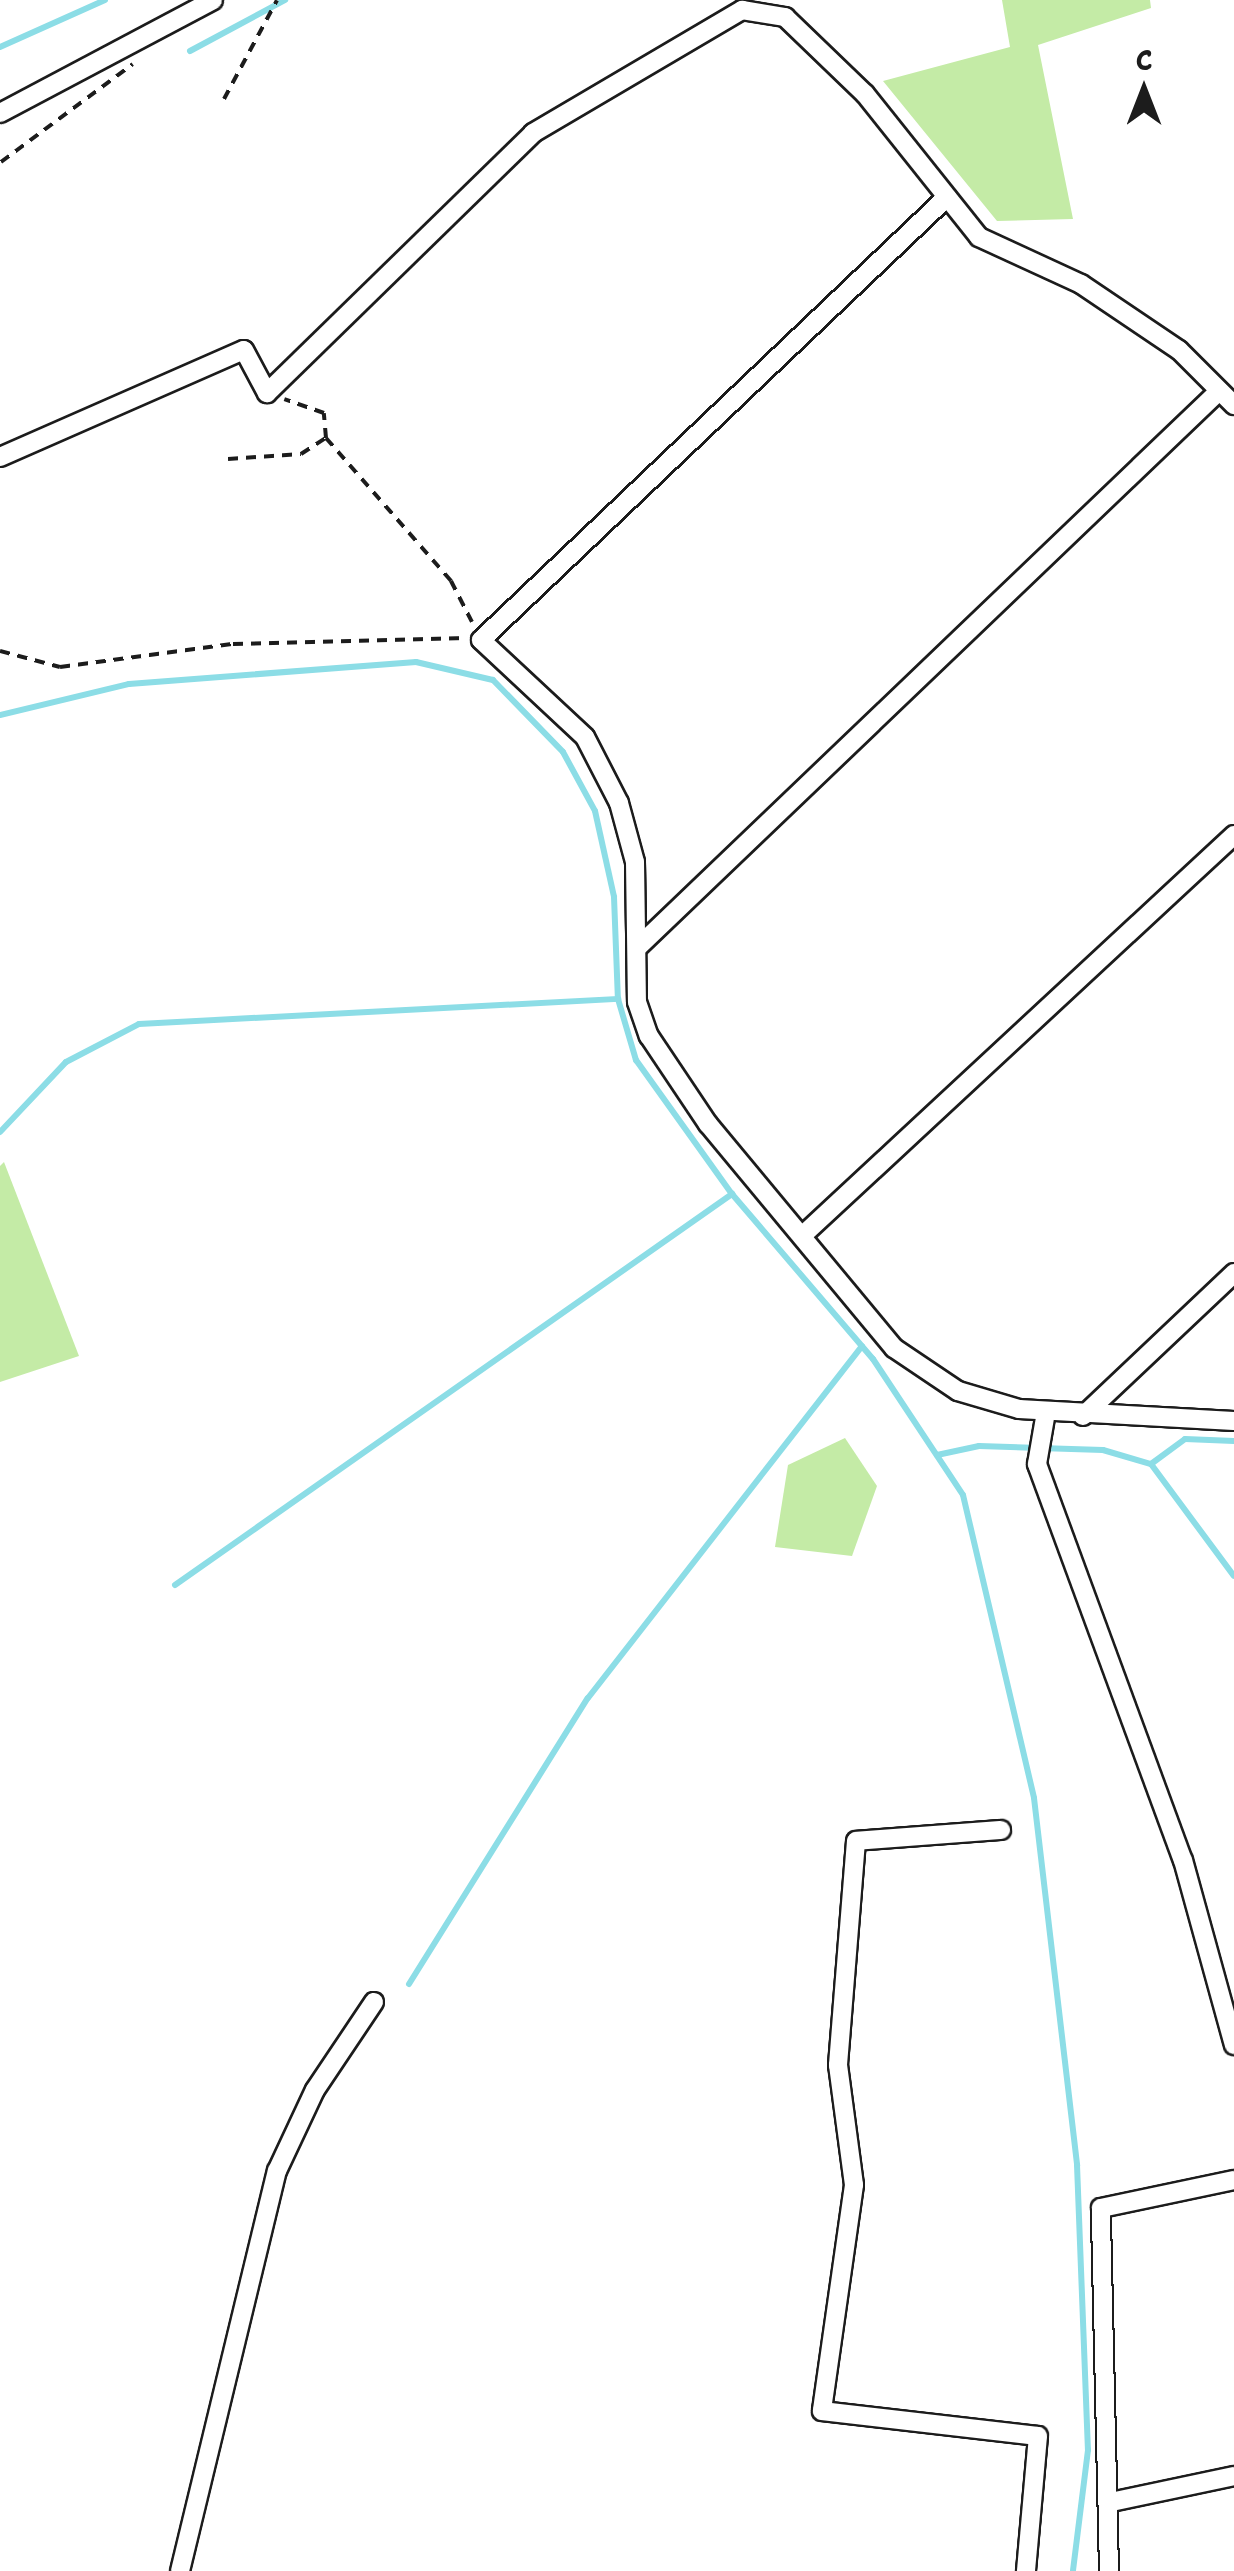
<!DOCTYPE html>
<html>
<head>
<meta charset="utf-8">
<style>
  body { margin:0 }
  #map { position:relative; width:1234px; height:2571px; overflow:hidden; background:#fff; font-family:"Shantell Sans",sans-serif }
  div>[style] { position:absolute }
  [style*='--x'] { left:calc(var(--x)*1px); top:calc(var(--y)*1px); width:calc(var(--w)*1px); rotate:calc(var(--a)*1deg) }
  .green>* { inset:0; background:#c4eba6 }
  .stream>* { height:6px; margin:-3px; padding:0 3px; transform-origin:3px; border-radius:3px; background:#8cdde6 }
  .path>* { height:4px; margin-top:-2px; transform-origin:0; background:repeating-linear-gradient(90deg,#1c1c1c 0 10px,transparent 0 18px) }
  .roads { filter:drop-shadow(2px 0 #1c1c1c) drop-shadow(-2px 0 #1c1c1c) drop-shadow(0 2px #1c1c1c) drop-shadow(0 -2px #1c1c1c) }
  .street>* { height:18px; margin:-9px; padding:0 9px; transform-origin:9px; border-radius:9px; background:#fff }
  span { translate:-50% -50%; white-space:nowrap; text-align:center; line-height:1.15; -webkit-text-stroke:8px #fff; paint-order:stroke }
  .north { position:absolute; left:1094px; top:40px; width:100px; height:100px; -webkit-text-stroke:8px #fff; paint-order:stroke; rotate:0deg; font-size:28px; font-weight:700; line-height:40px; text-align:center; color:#1c1c1c }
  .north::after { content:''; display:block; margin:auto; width:35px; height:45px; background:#1c1c1c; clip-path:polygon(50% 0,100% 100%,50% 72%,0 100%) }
</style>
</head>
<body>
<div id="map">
  <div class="green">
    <div style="clip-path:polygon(1002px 0,1150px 0,1151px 8px,1038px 45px,1073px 219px,997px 221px,883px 81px,1010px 47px)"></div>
    <div style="clip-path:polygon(4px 1162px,79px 1356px,0 1382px,0 1166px)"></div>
    <div style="clip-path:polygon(845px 1438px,877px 1486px,852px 1556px,775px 1547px,788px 1465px)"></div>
  </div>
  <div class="stream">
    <div style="--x:0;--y:47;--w:115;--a:-24.1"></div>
    <div style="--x:190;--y:51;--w:108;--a:-28.2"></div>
    <div style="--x:0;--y:715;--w:133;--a:-13.5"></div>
    <div style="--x:129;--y:684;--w:288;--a:-4.4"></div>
    <div style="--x:416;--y:662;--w:79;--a:13.2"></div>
    <div style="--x:493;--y:680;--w:100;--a:45.8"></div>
    <div style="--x:563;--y:752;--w:67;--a:61.5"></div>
    <div style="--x:595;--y:811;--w:88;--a:77.5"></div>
    <div style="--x:614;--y:897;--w:102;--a:87.8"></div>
    <div style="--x:618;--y:999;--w:64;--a:73.6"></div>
    <div style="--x:636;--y:1060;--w:165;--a:54.4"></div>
    <div style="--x:732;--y:1194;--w:217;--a:49.5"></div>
    <div style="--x:873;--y:1359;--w:163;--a:56.5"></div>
    <div style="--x:963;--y:1495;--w:311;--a:76.8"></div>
    <div style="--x:1034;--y:1798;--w:370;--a:83.3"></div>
    <div style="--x:1077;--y:2165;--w:285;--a:87.8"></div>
    <div style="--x:1088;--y:2450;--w:122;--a:97.1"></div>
    <div style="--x:0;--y:1132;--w:96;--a:-46.7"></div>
    <div style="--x:66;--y:1062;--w:82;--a:-27.5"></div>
    <div style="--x:139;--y:1024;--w:480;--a:-3"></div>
    <div style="--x:937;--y:1455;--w:43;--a:-12.1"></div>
    <div style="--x:979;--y:1446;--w:124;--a:1.8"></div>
    <div style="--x:1103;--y:1450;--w:50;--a:16.3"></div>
    <div style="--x:1151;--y:1464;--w:139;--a:53.5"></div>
    <div style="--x:1151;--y:1464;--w:42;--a:-36.3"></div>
    <div style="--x:1185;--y:1439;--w:49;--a:2.3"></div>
    <div style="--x:175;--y:1585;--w:681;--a:-35.07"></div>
    <div style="--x:409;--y:1984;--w:337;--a:-58"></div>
    <div style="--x:588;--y:1698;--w:446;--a:-52.1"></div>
  </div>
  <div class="path">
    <div style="--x:224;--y:99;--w:112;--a:-61.8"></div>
    <div style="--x:1;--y:162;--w:164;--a:-36.6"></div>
    <div style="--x:326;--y:438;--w:190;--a:48.8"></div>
    <div style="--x:451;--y:581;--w:46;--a:62.9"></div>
    <div style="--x:228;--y:459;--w:73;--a:-3.9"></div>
    <div style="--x:301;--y:454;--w:30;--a:-33"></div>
    <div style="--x:326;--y:438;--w:25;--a:-95"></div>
    <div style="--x:324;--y:413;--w:42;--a:-160.7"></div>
    <div style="--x:0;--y:651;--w:62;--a:14.9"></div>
    <div style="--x:60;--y:667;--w:175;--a:-7.6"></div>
    <div style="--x:233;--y:644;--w:233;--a:-1.5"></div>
  </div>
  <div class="roads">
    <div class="street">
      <div style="--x:0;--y:113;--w:241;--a:-27.9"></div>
      <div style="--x:947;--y:197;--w:643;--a:136.45"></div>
      <div style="--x:481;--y:640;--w:142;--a:43"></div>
      <div style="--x:585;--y:737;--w:74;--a:62.7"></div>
      <div style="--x:619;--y:803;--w:61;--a:74.8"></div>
      <div style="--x:635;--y:862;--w:140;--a:89.2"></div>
      <div style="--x:637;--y:1002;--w:36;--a:71"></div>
      <div style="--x:649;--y:1036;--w:106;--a:56.2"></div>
      <div style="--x:708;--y:1124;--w:291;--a:50.3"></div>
      <div style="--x:894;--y:1348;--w:77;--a:33.9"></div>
      <div style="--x:958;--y:1391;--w:64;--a:16.4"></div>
      <div style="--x:1019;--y:1409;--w:215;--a:3.2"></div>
      <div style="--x:0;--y:457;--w:266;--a:-23.7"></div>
      <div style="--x:244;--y:350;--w:49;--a:61.9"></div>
      <div style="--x:267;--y:393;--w:372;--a:-44.3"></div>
      <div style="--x:533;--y:133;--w:243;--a:-30.5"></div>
      <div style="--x:742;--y:10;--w:44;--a:9.2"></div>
      <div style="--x:785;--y:17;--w:111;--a:43.9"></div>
      <div style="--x:865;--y:94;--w:183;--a:51.4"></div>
      <div style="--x:979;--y:237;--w:112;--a:24.7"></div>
      <div style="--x:1081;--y:284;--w:118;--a:34"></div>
      <div style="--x:1179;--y:350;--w:78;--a:45"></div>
      <div style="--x:637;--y:948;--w:806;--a:-43.74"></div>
      <div style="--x:803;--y:1235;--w:588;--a:-42.86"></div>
      <div style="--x:1046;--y:1412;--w:53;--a:99.8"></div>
      <div style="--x:1037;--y:1464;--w:422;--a:69.8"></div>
      <div style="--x:1183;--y:1860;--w:192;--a:74.6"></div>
      <div style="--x:1083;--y:1416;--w:208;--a:-43.4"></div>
      <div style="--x:1001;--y:1830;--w:145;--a:175.7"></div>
      <div style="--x:856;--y:1841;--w:225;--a:94.6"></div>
      <div style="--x:838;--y:2065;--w:121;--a:82.4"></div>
      <div style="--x:854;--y:2185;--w:228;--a:98.1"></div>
      <div style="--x:822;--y:2411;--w:217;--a:6.6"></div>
      <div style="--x:1038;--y:2436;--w:136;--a:95.1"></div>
      <div style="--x:1111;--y:2502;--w:126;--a:-11.9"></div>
      <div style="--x:180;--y:2571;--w:412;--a:-76.4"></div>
      <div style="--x:277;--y:2171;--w:89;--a:-64.9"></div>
      <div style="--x:315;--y:2090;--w:106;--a:-56.2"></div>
      <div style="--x:1109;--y:2571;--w:363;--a:-91.3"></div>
      <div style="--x:1101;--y:2208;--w:136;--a:-11.9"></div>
    </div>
  </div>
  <div class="north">С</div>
</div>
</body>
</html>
